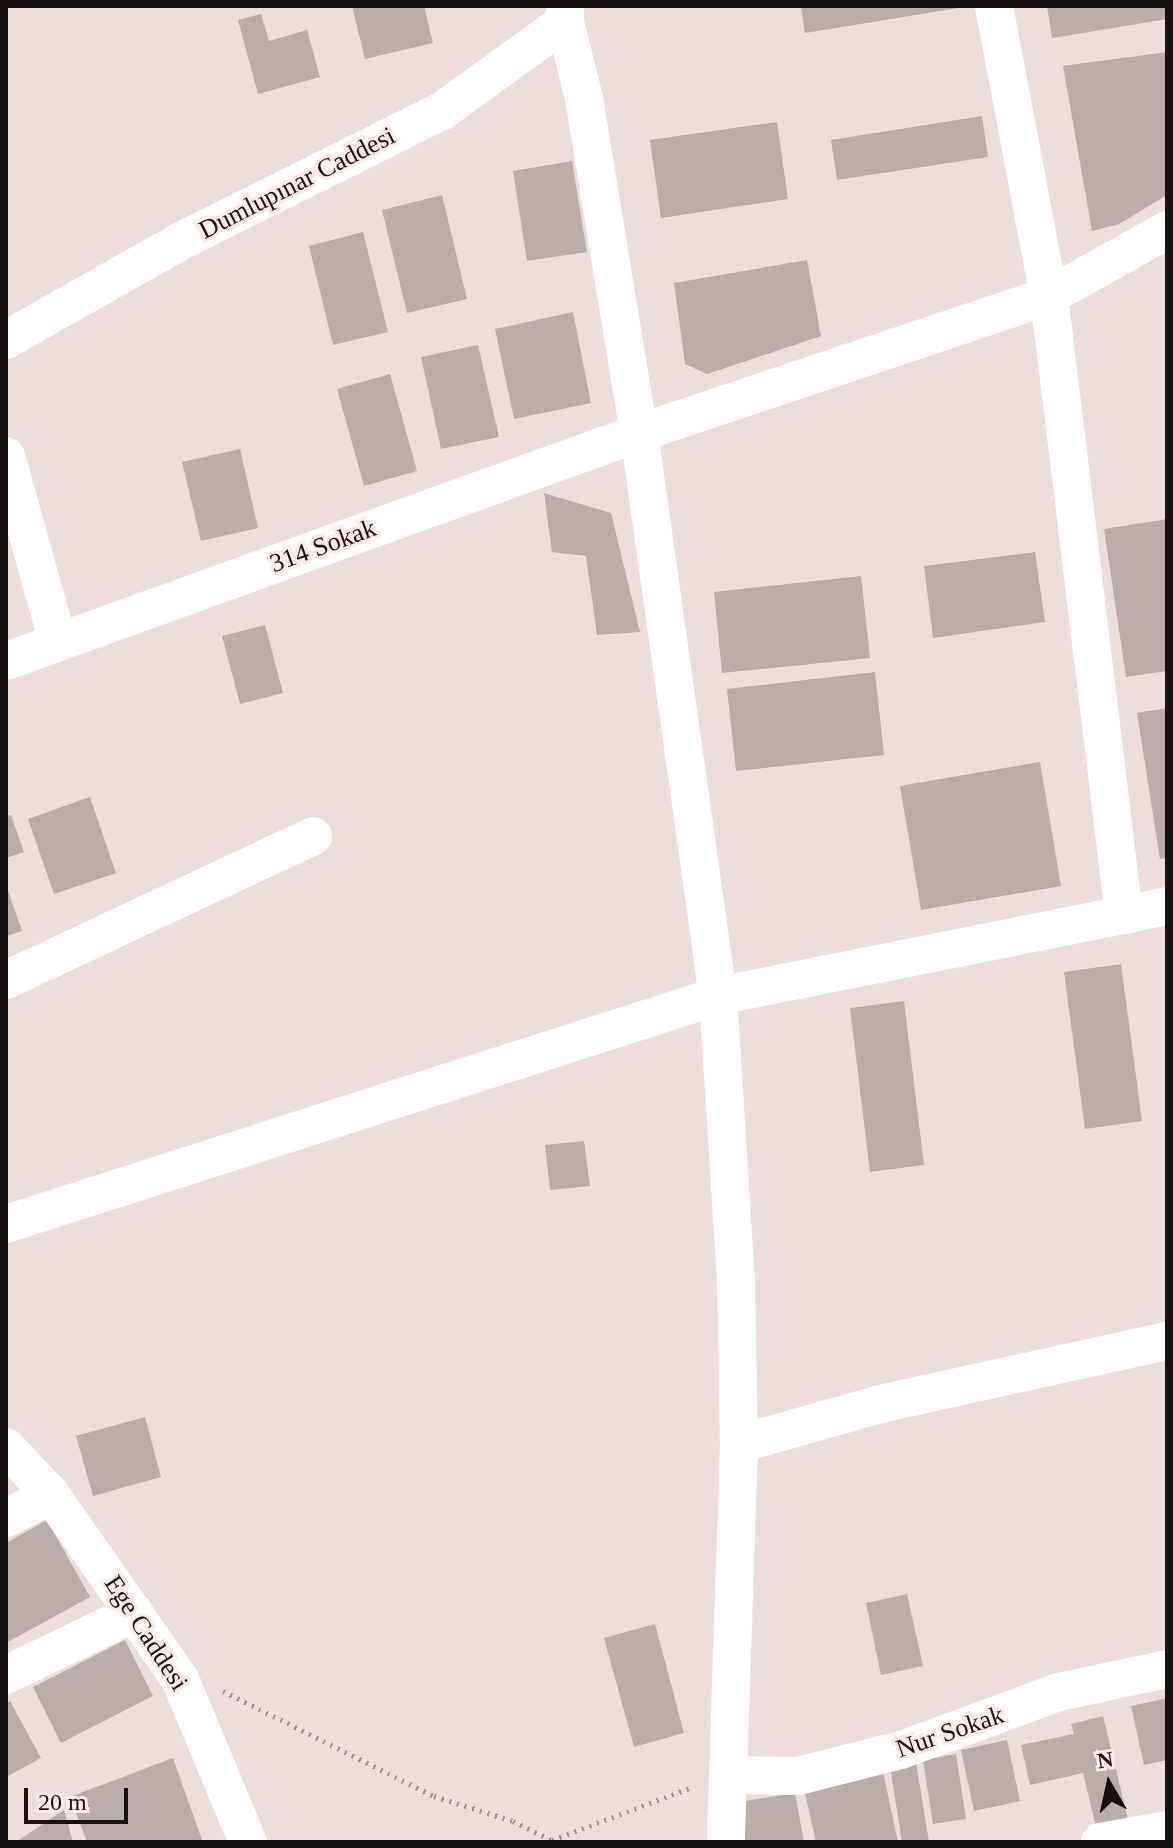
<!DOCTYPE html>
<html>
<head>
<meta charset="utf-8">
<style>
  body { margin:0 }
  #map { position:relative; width:1173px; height:1848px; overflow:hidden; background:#eededb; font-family:"Times New Roman",serif }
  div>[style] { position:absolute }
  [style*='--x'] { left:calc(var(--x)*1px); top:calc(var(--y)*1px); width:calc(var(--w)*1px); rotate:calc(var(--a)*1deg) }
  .building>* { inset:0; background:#baaca8 }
  .path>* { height:5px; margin-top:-2.5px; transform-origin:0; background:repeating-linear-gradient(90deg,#a09492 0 2px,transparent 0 8px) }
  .minor>* { height:38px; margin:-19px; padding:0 19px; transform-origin:19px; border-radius:19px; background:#fff }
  span { translate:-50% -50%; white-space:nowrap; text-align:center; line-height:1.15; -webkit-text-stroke:7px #fbebe8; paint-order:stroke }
  .street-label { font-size:26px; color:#171211 }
  .frame { position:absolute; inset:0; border:8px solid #171211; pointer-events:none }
  .north { position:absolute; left:1069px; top:1744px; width:80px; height:80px; -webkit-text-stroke:6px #fbebe8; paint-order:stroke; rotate:351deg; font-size:22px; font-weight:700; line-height:32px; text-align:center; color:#171211 }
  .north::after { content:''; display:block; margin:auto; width:28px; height:36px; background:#171211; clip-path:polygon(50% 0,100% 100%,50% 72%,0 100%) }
  .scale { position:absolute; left:24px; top:1788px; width:104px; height:36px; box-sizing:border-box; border:4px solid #171211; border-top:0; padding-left:10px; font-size:24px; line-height:28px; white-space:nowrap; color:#171211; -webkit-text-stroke:6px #fbebe8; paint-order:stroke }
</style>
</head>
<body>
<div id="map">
  <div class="building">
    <div style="clip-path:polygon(352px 6px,424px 6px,433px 43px,365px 59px)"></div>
    <div style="clip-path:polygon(801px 6px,958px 6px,959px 8px,805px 33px)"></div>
    <div style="clip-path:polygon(1047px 6px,1167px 6px,1167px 19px,1052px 38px)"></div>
    <div style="clip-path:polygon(261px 14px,269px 41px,307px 30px,320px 77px,258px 94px,238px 20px)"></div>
    <div style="clip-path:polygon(1167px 52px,1167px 195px,1119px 224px,1092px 231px,1063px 66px)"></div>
    <div style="clip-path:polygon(982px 116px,988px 157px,837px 180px,831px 140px)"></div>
    <div style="clip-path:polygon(777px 122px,788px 199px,661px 218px,650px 140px)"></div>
    <div style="clip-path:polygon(572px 161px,587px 252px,527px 261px,513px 171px)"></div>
    <div style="clip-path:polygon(442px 195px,467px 299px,407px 313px,382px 210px)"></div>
    <div style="clip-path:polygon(363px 232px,388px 332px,333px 345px,309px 246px)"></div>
    <div style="clip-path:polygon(807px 260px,821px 336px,707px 374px,685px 364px,674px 283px)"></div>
    <div style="clip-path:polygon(573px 312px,591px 403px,514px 419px,495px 329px)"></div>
    <div style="clip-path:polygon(478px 345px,499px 437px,441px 449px,421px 357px)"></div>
    <div style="clip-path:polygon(390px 374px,417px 471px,364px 486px,337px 389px)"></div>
    <div style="clip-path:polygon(240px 449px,258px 528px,201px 541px,182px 462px)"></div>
    <div style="clip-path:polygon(544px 493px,611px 513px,640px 632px,597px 635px,586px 556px,552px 552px)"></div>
    <div style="clip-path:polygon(1167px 519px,1167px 671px,1126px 677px,1104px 529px)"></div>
    <div style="clip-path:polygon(1035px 552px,1045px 622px,933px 638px,924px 566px)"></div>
    <div style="clip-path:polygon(861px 576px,870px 658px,722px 673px,714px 592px)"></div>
    <div style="clip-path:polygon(265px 625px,283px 693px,240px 704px,222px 636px)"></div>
    <div style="clip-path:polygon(875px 672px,884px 755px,736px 771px,727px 689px)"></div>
    <div style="clip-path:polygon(1167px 708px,1167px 858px,1160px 859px,1137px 713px)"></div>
    <div style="clip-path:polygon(1040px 762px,1061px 886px,921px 910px,900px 786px)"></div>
    <div style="clip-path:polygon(90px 797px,116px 873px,54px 894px,28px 819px)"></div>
    <div style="clip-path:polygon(11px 815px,24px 852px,6px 858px,6px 816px)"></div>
    <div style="clip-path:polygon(6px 885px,22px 931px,6px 936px)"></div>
    <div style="clip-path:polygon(1121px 964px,1142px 1121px,1085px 1129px,1064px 972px)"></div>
    <div style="clip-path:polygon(904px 1001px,924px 1165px,870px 1172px,850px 1008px)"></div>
    <div style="clip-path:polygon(584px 1141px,590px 1186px,550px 1190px,545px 1145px)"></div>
    <div style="clip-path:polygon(145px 1417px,161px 1477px,93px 1496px,76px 1436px)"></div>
    <div style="clip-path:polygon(47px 1520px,90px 1597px,6px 1643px,6px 1543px)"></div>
    <div style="clip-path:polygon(907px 1594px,923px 1666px,881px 1675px,866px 1603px)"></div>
    <div style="clip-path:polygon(655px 1624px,684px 1733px,634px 1747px,604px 1638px)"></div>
    <div style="clip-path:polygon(125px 1640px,153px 1696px,61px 1743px,33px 1687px)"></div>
    <div style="clip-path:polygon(1167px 1698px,1167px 1760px,1144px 1765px,1131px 1706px)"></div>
    <div style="clip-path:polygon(10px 1701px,41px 1758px,6px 1777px,6px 1704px)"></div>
    <div style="clip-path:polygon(1103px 1716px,1128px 1819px,1096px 1827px,1083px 1773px,1030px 1785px,1021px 1745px,1074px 1734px,1071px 1724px)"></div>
    <div style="clip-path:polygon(1007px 1740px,1020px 1801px,974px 1811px,961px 1750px)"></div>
    <div style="clip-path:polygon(956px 1754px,966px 1819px,933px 1824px,923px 1760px)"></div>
    <div style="clip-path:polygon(173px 1758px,202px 1840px,87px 1842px,70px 1797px)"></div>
    <div style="clip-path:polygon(916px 1762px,929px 1842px,902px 1842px,890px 1766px)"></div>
    <div style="clip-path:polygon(883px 1772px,898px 1842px,816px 1842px,804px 1789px)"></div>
    <div style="clip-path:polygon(795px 1793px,804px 1842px,743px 1842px,745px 1801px)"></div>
    <div style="clip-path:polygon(64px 1810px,73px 1842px,16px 1842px)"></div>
  </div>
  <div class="path">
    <div style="--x:223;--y:1691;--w:236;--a:26.5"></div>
    <div style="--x:434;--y:1796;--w:83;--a:17.6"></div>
    <div style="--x:513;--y:1821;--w:47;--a:26.6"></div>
    <div style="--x:552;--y:1840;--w:150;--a:-20.7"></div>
  </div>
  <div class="minor">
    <div style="--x:994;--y:6;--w:295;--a:79.3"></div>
    <div style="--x:1049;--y:296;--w:624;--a:83.09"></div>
    <div style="--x:1124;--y:915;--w:44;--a:-11.8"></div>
    <div style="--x:565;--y:22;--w:78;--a:76"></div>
    <div style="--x:584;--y:98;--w:339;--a:80.7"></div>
    <div style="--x:639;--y:433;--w:569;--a:82.01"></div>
    <div style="--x:718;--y:996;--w:284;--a:86.4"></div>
    <div style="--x:736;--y:1279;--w:165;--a:89"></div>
    <div style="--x:739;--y:1444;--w:398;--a:91.9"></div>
    <div style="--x:6;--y:340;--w:199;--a:-29.5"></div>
    <div style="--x:179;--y:242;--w:294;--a:-26.5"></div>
    <div style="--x:442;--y:111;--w:152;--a:-35.9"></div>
    <div style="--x:565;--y:22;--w:16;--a:-90"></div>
    <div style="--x:6;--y:456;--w:193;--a:74.4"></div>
    <div style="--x:6;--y:661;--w:673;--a:-19.81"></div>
    <div style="--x:639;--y:433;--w:432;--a:-18.5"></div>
    <div style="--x:1049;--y:296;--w:135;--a:-29.2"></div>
    <div style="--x:6;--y:980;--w:339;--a:-25.1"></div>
    <div style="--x:6;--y:1224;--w:748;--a:-17.76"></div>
    <div style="--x:718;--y:996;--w:414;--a:-11.3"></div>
    <div style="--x:739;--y:1444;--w:147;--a:-15.8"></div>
    <div style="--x:880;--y:1404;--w:294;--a:-12.4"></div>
    <div style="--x:6;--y:1447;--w:66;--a:46.8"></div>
    <div style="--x:51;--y:1495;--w:225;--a:55"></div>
    <div style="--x:180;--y:1679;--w:177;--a:67.4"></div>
    <div style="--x:6;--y:1518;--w:51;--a:-27.1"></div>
    <div style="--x:6;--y:1675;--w:143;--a:-25.7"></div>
    <div style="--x:730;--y:1775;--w:68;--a:0.8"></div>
    <div style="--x:798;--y:1776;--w:106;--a:-14.2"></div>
    <div style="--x:901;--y:1750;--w:168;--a:-20.2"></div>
    <div style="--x:1059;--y:1692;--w:110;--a:-12"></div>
    <div style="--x:1100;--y:1842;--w:68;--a:-10.2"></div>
  </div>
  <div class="street-label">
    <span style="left:297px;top:183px;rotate:-27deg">Dumlupınar Caddesi</span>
    <span style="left:323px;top:546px;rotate:-20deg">314 Sokak</span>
    <span style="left:146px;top:1633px;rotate:57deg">Ege Caddesi</span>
    <span style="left:950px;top:1732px;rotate:-19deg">Nur Sokak</span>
  </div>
  <div class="frame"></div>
  <div class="north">N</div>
  <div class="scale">20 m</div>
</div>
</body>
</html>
